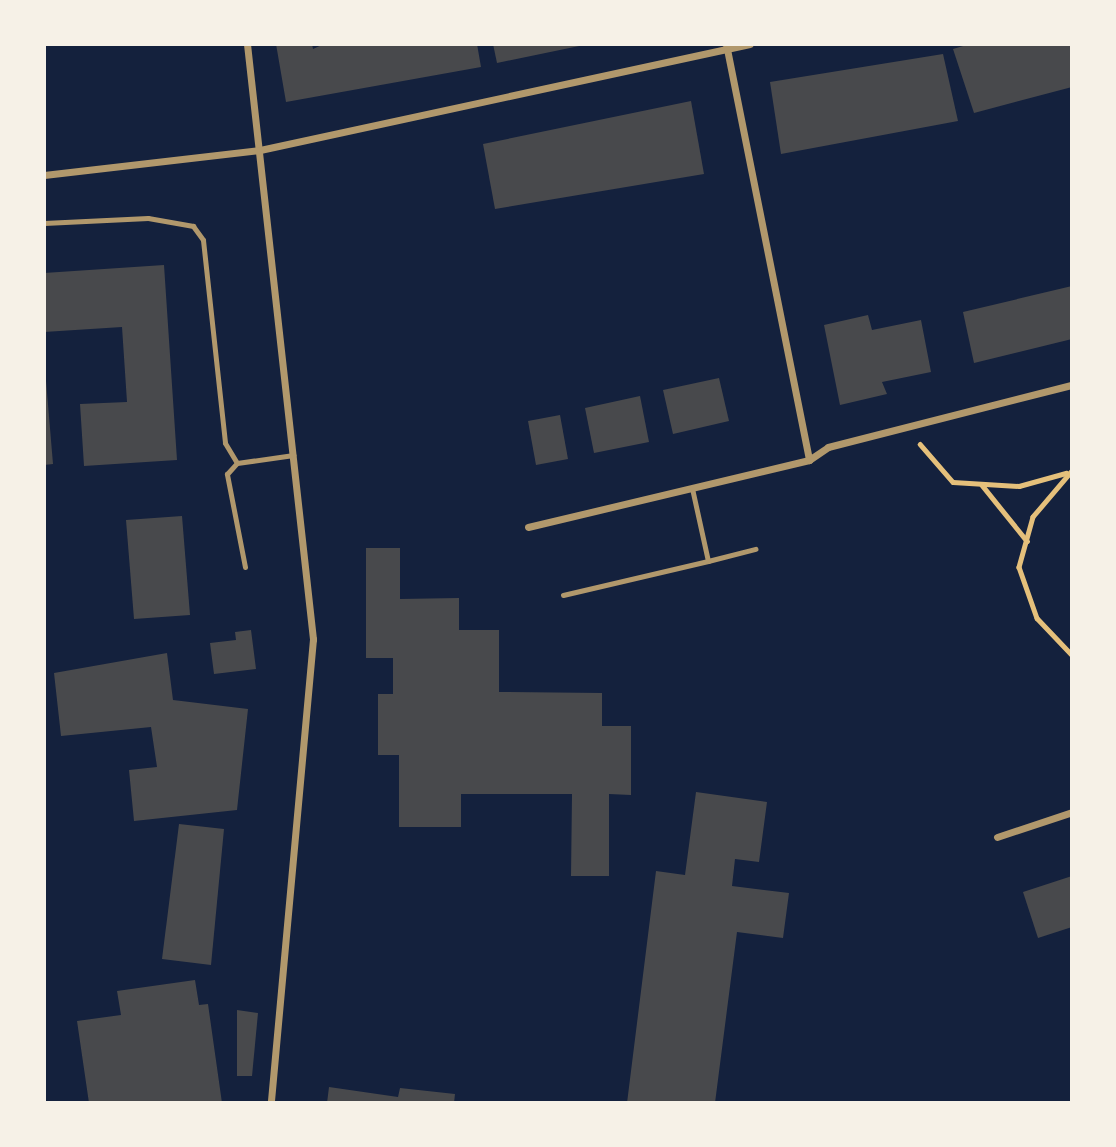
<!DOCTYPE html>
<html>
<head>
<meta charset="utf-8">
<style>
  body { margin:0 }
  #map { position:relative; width:1116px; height:1147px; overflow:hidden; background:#14213d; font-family:Montserrat,sans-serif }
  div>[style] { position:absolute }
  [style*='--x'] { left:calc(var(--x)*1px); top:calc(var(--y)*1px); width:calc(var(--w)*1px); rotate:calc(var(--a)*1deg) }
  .building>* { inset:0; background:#48494c }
  .path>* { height:4.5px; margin:-2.25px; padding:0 2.25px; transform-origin:2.25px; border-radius:2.25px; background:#e5c07b }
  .service>* { height:5px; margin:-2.5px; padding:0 2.5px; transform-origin:2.5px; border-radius:2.5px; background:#b1986c }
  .minor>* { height:7px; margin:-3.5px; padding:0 3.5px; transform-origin:3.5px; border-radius:3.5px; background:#b1986c }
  span { translate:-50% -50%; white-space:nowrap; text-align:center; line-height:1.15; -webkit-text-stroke:5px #f6f1e7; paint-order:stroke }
  .frame { position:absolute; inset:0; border:46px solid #f6f1e7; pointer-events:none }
</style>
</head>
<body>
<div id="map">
  <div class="building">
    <div style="clip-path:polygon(276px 44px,312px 44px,313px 49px,324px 44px,477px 44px,481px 67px,286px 102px)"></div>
    <div style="clip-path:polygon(493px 44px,584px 44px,584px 45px,497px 63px)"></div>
    <div style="clip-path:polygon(970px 44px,1072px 44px,1072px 87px,974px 113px,953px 49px)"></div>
    <div style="clip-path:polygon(943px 54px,958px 121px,781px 154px,770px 82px)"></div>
    <div style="clip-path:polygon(691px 101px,704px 174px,495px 209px,483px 144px)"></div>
    <div style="clip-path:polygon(164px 265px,177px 460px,84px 466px,80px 404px,127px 402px,122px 327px,44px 332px,44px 273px)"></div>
    <div style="clip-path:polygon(1072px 286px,1072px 339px,974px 363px,963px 312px)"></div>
    <div style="clip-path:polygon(868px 315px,872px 330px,921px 320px,931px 372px,882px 382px,887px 394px,840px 405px,824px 325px)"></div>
    <div style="clip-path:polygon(44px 357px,53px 464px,44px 465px)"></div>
    <div style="clip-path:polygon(719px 378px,729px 421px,673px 434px,663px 390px)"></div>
    <div style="clip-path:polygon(640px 396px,649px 442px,594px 453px,585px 408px)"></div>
    <div style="clip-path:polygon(560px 415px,568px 459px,536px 465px,528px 421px)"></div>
    <div style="clip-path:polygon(182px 516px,190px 615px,134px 619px,126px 520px)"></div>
    <div style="clip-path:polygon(366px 548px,400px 548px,400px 599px,459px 598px,459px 630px,499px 630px,499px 692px,602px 693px,602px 726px,631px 726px,631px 795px,609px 794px,609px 876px,571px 876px,572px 794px,461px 794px,461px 827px,399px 827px,399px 755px,378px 755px,378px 694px,393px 694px,393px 658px,366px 658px)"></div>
    <div style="clip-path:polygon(251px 630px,256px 669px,214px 674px,210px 643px,236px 640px,235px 632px)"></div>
    <div style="clip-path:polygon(167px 653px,173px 700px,248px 709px,237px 810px,134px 821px,129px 770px,157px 767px,151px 727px,61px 736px,54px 673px)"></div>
    <div style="clip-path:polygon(696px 792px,767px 802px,759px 862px,735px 859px,732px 886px,789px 893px,783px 938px,737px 932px,715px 1103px,627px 1103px,656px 871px,685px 875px)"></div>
    <div style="clip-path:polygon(179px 824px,224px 829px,211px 965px,162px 959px)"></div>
    <div style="clip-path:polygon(1072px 876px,1072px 927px,1038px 938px,1023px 892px)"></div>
    <div style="clip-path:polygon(195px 980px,199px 1005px,208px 1004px,222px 1103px,89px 1103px,77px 1021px,121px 1015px,117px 991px)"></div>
    <div style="clip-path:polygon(237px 1010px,258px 1013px,252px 1076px,237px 1076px)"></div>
    <div style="clip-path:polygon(329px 1087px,398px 1097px,400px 1088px,455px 1094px,454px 1103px,327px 1103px)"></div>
  </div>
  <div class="path">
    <div style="--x:920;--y:444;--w:50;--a:49"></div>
    <div style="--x:953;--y:482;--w:66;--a:3.5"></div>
    <div style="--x:1019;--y:486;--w:49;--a:-15.5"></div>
    <div style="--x:1072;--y:471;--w:60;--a:130.3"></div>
    <div style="--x:1033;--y:517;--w:52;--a:105.6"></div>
    <div style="--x:1019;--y:567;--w:54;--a:70.6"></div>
    <div style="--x:1037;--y:618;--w:51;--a:46.6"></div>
    <div style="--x:982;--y:485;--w:72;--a:51.2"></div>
  </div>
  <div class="service">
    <div style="--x:44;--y:223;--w:104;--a:-2.8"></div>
    <div style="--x:148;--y:218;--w:46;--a:10.1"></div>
    <div style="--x:193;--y:226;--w:17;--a:54"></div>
    <div style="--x:203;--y:240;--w:204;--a:83.8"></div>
    <div style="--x:225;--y:443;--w:23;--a:59"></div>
    <div style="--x:708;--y:561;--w:49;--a:-14.3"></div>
    <div style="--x:245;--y:567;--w:95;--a:-101"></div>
    <div style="--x:227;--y:474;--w:15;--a:-48"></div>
    <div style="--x:237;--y:463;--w:57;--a:-8.1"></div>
    <div style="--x:563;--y:595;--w:149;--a:-13.2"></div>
    <div style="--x:708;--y:561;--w:75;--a:-102.4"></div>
  </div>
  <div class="minor">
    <div style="--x:247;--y:44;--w:599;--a:83.67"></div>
    <div style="--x:313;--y:639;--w:466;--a:95.2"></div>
    <div style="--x:726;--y:44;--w:424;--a:78.7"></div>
    <div style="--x:44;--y:175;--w:217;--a:-6.6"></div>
    <div style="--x:260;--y:150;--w:501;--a:-12.21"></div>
    <div style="--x:528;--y:527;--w:289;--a:-13.4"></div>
    <div style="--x:809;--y:460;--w:23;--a:-34"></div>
    <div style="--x:828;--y:447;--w:252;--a:-14.3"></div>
    <div style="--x:997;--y:837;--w:79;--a:-18.4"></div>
  </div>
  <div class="frame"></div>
</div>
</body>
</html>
